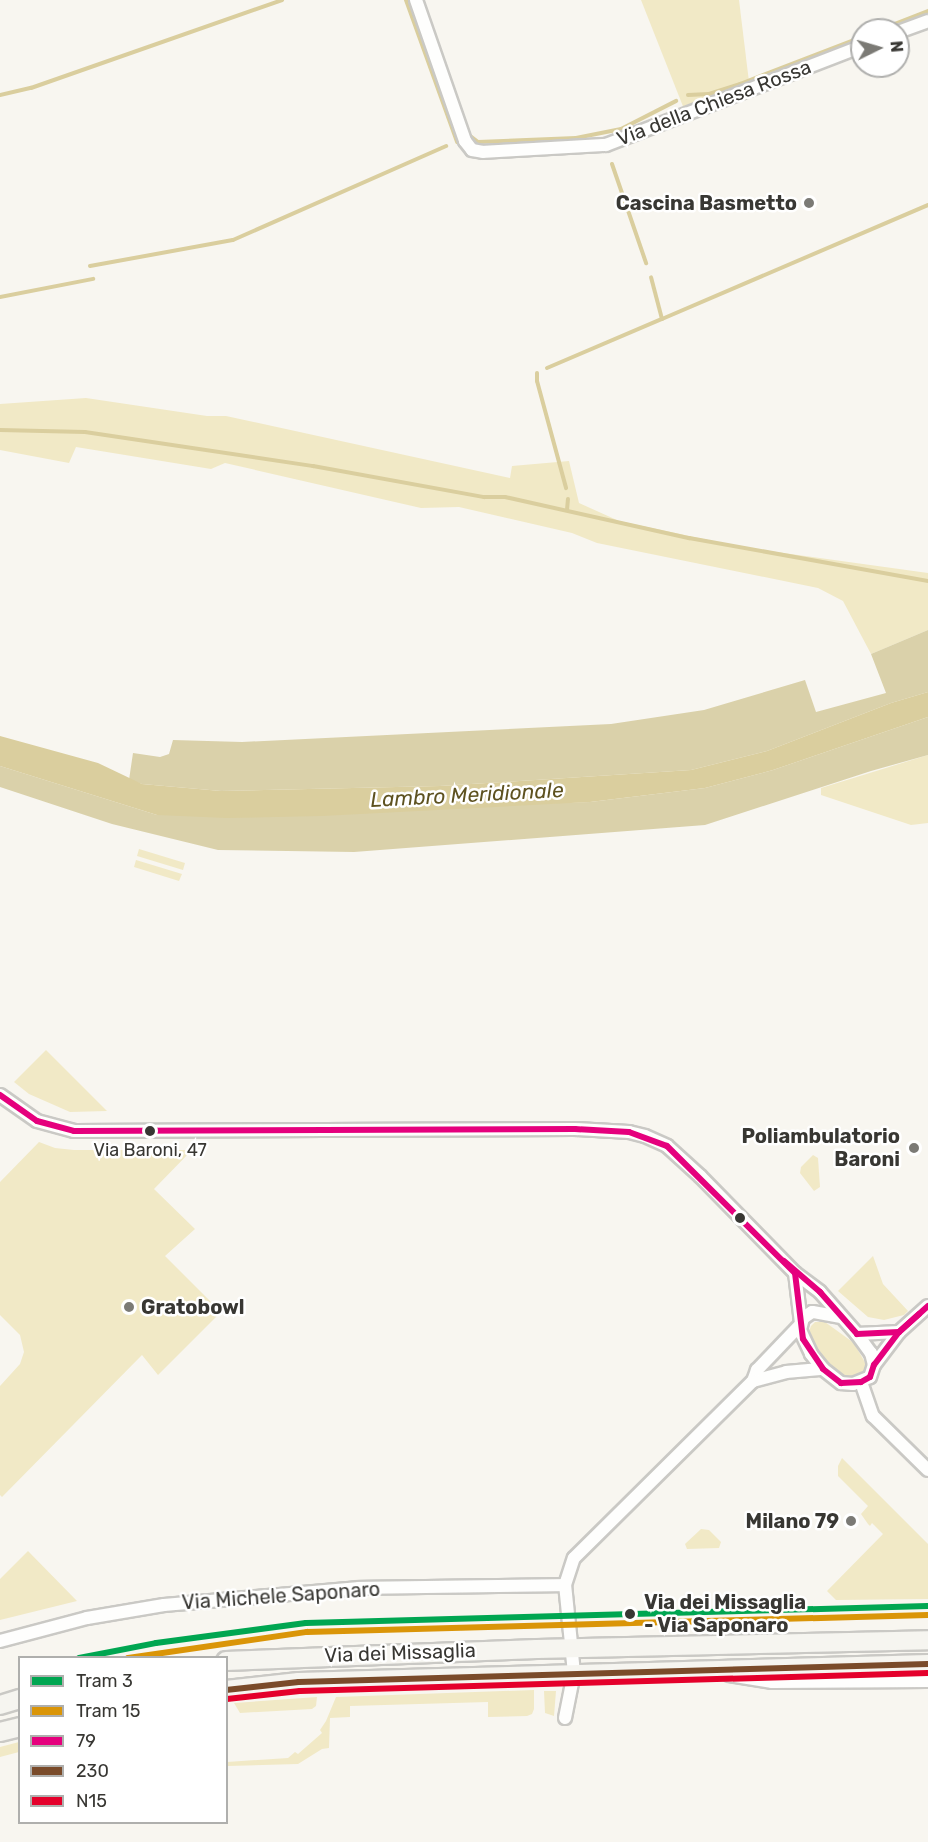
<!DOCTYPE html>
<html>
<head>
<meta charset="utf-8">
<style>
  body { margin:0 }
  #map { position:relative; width:928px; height:1842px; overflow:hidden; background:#f8f6f0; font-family:Rubik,sans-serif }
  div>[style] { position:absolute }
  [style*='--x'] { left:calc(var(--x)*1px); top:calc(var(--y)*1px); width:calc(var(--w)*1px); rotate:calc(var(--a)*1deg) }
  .green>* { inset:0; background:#f1e9c6 }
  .forest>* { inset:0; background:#dad1aa }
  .water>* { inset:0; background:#dace9e }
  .stream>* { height:4px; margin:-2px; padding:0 2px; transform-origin:2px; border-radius:2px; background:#dace9e }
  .roads { filter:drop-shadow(2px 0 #cac9c5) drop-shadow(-2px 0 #cac9c5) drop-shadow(0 2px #cac9c5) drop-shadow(0 -2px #cac9c5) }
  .street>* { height:12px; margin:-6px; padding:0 6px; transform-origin:6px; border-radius:6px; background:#fefefd }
  .secondary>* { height:18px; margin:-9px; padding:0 9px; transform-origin:9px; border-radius:9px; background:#f6f5f0 }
  .bus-1>* { height:6px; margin:-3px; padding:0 3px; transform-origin:3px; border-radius:3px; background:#e5007d }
  .bus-2>* { height:6px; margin:-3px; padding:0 3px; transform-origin:3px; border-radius:3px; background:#7a4b2a }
  .bus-3>* { height:6px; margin:-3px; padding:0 3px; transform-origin:3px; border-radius:3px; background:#e4002b }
  .tram-1>* { height:6px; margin:-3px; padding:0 3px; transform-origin:3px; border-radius:3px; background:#00a651 }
  .tram-2>* { height:6px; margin:-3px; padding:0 3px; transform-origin:3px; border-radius:3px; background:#da9508 }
  .dots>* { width:16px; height:16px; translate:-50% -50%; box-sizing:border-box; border:3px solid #fff; border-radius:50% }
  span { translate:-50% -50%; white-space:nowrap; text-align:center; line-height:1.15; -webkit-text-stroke:5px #fff; paint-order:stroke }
  .bus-label { font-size:18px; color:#383733 }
  .street-label { font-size:20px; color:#383733 }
  .poi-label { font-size:20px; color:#383733; font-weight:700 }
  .right { translate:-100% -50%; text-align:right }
  .left { translate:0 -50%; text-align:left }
  .stop-label { font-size:20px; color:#383733; font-weight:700 }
  .water-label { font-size:21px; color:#5e5220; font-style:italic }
  .legend { position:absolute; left:18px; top:1656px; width:210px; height:168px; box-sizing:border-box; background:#fff; border:2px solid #afafad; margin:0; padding:8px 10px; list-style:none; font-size:18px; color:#383733 }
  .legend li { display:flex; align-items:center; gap:12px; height:30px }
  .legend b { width:30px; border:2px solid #afafad }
  .north { position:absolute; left:850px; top:18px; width:60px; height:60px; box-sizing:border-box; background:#fff; border:2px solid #afafad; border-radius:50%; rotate:85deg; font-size:16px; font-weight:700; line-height:24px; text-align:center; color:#383733 }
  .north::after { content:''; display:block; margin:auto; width:21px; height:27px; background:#7b7a75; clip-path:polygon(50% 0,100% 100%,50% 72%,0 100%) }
</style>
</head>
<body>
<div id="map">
  <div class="green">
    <div style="clip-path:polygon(641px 0,739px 0,750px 90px,686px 114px)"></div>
    <div style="clip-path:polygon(86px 398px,207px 416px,226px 416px,510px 478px,512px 466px,569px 461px,579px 503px,619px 521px,741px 547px,928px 573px,928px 630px,871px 654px,843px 601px,818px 588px,597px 543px,572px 533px,459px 507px,421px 508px,225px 463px,211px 469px,76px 447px,69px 463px,0 450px,0 404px)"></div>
    <div style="clip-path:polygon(928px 755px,928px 823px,911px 825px,821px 795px,821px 788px)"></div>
    <div style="clip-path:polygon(139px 849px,185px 863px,183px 870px,137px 856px)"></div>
    <div style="clip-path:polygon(136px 860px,182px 874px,179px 881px,134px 867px)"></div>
    <div style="clip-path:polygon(46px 1050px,107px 1111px,70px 1112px,29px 1094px,14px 1082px)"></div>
    <div style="clip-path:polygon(39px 1142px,55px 1148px,74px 1150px,192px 1150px,154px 1189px,195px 1229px,165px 1256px,221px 1312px,158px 1375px,142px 1355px,2px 1497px,0 1495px,0 1386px,20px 1364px,24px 1352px,20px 1335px,0 1315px,0 1182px)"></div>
    <div style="clip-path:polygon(813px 1155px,818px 1158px,820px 1187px,814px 1191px,800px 1173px,801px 1167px)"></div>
    <div style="clip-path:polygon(873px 1256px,883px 1284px,908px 1311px,904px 1315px,884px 1320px,868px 1317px,838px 1291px)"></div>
    <div style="clip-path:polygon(815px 1322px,825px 1322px,854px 1343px,867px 1366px,866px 1375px,848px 1379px,823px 1362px,808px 1334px,811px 1326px)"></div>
    <div style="clip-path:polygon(842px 1458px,928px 1544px,928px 1599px,836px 1600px,827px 1591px,883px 1534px,872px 1523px,870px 1526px,868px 1524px,861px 1514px,868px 1506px,838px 1476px,838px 1466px)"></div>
    <div style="clip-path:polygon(701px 1529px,709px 1530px,721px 1542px,719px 1548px,687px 1549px,685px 1544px)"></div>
    <div style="clip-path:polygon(28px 1551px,77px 1601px,0 1620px,0 1579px)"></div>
    <div style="clip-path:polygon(534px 1690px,534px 1709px,532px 1714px,527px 1716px,488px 1717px,488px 1702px,350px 1706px,350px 1717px,330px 1718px,329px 1748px,322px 1749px,298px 1764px,227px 1766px,227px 1762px,288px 1758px,295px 1752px,298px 1754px,322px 1733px,320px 1730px,326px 1721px,336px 1697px)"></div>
    <div style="clip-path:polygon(544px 1691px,556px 1691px,554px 1716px,545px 1713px)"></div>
    <div style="clip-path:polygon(317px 1697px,316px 1706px,312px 1709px,240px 1713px,234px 1703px)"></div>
    <div style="clip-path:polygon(19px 1742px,19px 1752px,0 1757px,0 1747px)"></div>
  </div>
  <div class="forest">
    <div style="clip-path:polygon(928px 630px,928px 692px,891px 703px,767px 751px,691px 770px,440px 786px,221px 791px,142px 784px,129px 780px,133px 753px,160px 757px,169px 754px,173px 740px,242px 742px,611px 724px,704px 710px,805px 680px,816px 712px,886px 693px,871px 654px)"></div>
    <div style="clip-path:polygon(928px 717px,928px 755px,871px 771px,705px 825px,354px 852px,218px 850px,112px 824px,0 787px,0 766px,157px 815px,590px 802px,705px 788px,773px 770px)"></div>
  </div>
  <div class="water">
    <div style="clip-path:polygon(928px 692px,928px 717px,773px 770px,705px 788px,590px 802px,322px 816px,226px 818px,157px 815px,0 766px,0 736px,98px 763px,142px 784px,221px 791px,440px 786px,691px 770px,767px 751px,891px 703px)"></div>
  </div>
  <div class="stream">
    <div style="--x:406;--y:0;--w:151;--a:70.2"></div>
    <div style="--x:879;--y:30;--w:53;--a:-21.2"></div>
    <div style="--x:0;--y:95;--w:32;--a:-13"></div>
    <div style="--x:31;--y:88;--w:266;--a:-19.3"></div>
    <div style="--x:688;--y:95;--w:21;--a:-3"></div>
    <div style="--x:709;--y:94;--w:33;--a:-18"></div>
    <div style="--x:740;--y:84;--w:131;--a:-21.1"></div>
    <div style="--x:463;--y:117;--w:19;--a:72"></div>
    <div style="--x:469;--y:135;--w:11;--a:38"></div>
    <div style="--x:478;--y:142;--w:98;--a:-2.3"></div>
    <div style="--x:576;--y:138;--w:46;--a:-11.3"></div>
    <div style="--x:621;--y:129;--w:62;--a:-27"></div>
    <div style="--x:612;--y:164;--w:105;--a:71"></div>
    <div style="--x:90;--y:266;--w:145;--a:-10.3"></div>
    <div style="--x:233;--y:240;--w:233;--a:-23.8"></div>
    <div style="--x:0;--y:297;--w:95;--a:-11"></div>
    <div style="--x:662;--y:319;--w:289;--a:-23.2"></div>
    <div style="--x:547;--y:368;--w:125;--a:-23.1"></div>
    <div style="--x:662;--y:319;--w:43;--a:-104.7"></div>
    <div style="--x:537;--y:373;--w:8;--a:90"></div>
    <div style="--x:537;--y:381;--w:111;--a:74.8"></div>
    <div style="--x:0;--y:430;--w:85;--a:1.3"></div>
    <div style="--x:85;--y:432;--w:231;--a:8.5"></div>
    <div style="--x:313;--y:466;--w:174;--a:10.3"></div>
    <div style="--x:484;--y:497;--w:21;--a:0"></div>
    <div style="--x:505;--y:497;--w:189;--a:12.6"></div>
    <div style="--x:689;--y:538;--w:243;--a:10.2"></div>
    <div style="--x:567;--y:510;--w:11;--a:-85"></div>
  </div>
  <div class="roads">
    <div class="street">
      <div style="--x:416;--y:0;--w:149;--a:70.8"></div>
      <div style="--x:465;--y:141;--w:11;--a:52"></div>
      <div style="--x:472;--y:150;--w:11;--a:10"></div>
      <div style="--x:483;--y:152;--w:123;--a:-3.3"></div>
      <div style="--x:606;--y:145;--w:274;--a:-21.1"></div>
      <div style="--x:898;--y:32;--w:32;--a:-20"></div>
      <div style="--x:0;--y:1095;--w:45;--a:35.1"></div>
      <div style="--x:37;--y:1121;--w:38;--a:15"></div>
      <div style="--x:74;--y:1131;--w:501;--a:-0.23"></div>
      <div style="--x:575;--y:1129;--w:54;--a:3.2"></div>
      <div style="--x:629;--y:1132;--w:16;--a:14"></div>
      <div style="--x:645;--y:1136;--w:24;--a:24"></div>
      <div style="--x:667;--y:1146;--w:45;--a:42.3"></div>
      <div style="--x:700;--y:1176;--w:136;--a:45.6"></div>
      <div style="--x:795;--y:1273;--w:31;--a:37"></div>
      <div style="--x:820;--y:1292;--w:56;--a:48.6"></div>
      <div style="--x:857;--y:1334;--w:42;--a:-2.7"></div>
      <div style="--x:795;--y:1273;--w:50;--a:83.2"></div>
      <div style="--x:841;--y:1317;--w:29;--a:-170"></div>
      <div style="--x:812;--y:1312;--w:11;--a:146"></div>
      <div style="--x:803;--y:1318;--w:12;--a:104"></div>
      <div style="--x:800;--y:1330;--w:26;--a:65"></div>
      <div style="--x:811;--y:1354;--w:19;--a:51"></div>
      <div style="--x:823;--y:1369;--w:23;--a:38"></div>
      <div style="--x:841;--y:1383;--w:12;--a:5"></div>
      <div style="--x:853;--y:1384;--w:18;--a:-22"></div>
      <div style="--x:870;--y:1377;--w:13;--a:-72"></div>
      <div style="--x:874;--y:1365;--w:41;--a:-52.9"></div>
      <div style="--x:899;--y:1332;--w:39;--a:-42"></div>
      <div style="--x:857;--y:1334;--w:24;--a:54"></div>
      <div style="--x:871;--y:1353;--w:12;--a:76"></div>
      <div style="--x:753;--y:1381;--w:34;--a:-15"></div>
      <div style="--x:786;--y:1372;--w:37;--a:-5"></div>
      <div style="--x:861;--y:1382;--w:36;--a:71"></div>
      <div style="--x:873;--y:1416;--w:77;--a:44.5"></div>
      <div style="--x:0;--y:1641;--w:90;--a:-14.8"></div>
      <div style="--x:87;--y:1618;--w:78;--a:-9.6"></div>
      <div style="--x:164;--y:1605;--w:196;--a:-5"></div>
      <div style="--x:359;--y:1588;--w:206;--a:-0.8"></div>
      <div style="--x:729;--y:1675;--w:44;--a:9.2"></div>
      <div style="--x:772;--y:1682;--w:156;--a:-0.4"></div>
      <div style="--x:565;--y:1718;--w:46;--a:-78.7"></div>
      <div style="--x:574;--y:1673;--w:88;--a:-95.8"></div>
      <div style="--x:565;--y:1585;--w:28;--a:-72"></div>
      <div style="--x:574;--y:1558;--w:252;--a:-44.7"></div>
      <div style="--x:753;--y:1381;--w:12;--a:-70"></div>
      <div style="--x:757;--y:1370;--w:62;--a:-46.3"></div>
    </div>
    <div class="secondary">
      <div style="--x:226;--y:1661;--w:311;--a:-2.2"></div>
      <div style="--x:537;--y:1649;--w:391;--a:-1.3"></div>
      <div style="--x:226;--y:1690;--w:73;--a:-6.3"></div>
      <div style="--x:299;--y:1682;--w:629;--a:-1.64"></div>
      <div style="--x:0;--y:1705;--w:21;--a:-17"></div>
      <div style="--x:0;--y:1732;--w:21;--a:-14"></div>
    </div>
  </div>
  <div class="bus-1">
    <div style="--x:0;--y:1095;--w:45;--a:35.1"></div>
    <div style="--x:37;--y:1121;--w:38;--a:15"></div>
    <div style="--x:74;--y:1131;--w:501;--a:-0.23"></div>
    <div style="--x:575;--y:1129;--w:54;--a:3.2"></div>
    <div style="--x:629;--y:1132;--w:40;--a:20.2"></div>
    <div style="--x:667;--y:1146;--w:180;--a:44.8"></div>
    <div style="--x:795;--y:1273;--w:66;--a:83.1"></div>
    <div style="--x:803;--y:1339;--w:36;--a:56"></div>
    <div style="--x:823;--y:1369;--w:23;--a:38"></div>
    <div style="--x:841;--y:1383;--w:20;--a:-3"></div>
    <div style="--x:861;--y:1382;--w:10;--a:-29"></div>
    <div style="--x:870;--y:1377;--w:13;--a:-72"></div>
    <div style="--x:874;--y:1365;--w:41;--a:-52.9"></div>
    <div style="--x:899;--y:1332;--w:39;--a:-42"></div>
    <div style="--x:784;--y:1261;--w:48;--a:40.7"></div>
    <div style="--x:820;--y:1292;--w:56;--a:48.6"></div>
    <div style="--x:857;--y:1334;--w:42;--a:-2.7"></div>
    <div style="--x:899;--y:1332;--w:27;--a:-42"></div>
  </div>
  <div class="bus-2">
    <div style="--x:226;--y:1690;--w:73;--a:-6.3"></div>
    <div style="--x:299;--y:1682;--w:629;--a:-1.64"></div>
  </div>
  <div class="bus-3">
    <div style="--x:227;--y:1699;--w:73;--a:-6.3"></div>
    <div style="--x:300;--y:1691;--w:628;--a:-1.64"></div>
  </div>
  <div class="tram-1">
    <div style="--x:79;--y:1658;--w:78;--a:-11"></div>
    <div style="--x:156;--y:1643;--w:151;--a:-7.6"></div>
    <div style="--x:306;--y:1623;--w:622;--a:-1.57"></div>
  </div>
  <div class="tram-2">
    <div style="--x:128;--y:1658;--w:181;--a:-8.3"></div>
    <div style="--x:307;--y:1632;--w:621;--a:-1.57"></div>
  </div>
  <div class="dots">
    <div style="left:809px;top:203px;background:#7b7a75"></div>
    <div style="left:150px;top:1131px;background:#383733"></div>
    <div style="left:914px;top:1148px;background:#7b7a75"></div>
    <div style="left:740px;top:1218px;background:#383733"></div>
    <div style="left:129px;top:1307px;background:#7b7a75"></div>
    <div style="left:851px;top:1521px;background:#7b7a75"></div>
    <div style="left:630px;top:1614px;background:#383733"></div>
  </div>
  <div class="bus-label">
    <span style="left:150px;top:1150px">Via Baroni, 47</span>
  </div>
  <div class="street-label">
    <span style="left:714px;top:103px;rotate:-21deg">Via della Chiesa Rossa</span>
    <span style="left:281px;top:1596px;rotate:-4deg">Via Michele Saponaro</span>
    <span style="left:400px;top:1653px;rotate:-2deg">Via dei Missaglia</span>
  </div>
  <div class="poi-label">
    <span class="right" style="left:797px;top:203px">Cascina Basmetto</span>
    <span class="right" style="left:900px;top:1148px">Poliambulatorio<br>Baroni</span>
    <span class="left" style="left:141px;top:1307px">Gratobowl</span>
    <span class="right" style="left:839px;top:1521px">Milano 79</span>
  </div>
  <div class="stop-label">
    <span class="left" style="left:644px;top:1614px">Via dei Missaglia<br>- Via Saponaro</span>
  </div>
  <div class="water-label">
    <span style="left:467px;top:795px;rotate:-3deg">Lambro Meridionale</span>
  </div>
  <ul class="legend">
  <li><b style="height:8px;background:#00a651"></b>Tram 3</li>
  <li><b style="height:8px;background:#da9508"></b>Tram 15</li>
  <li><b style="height:8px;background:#e5007d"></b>79</li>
  <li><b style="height:8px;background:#7a4b2a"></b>230</li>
  <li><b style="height:8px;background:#e4002b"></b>N15</li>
  </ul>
  <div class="north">N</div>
</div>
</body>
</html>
